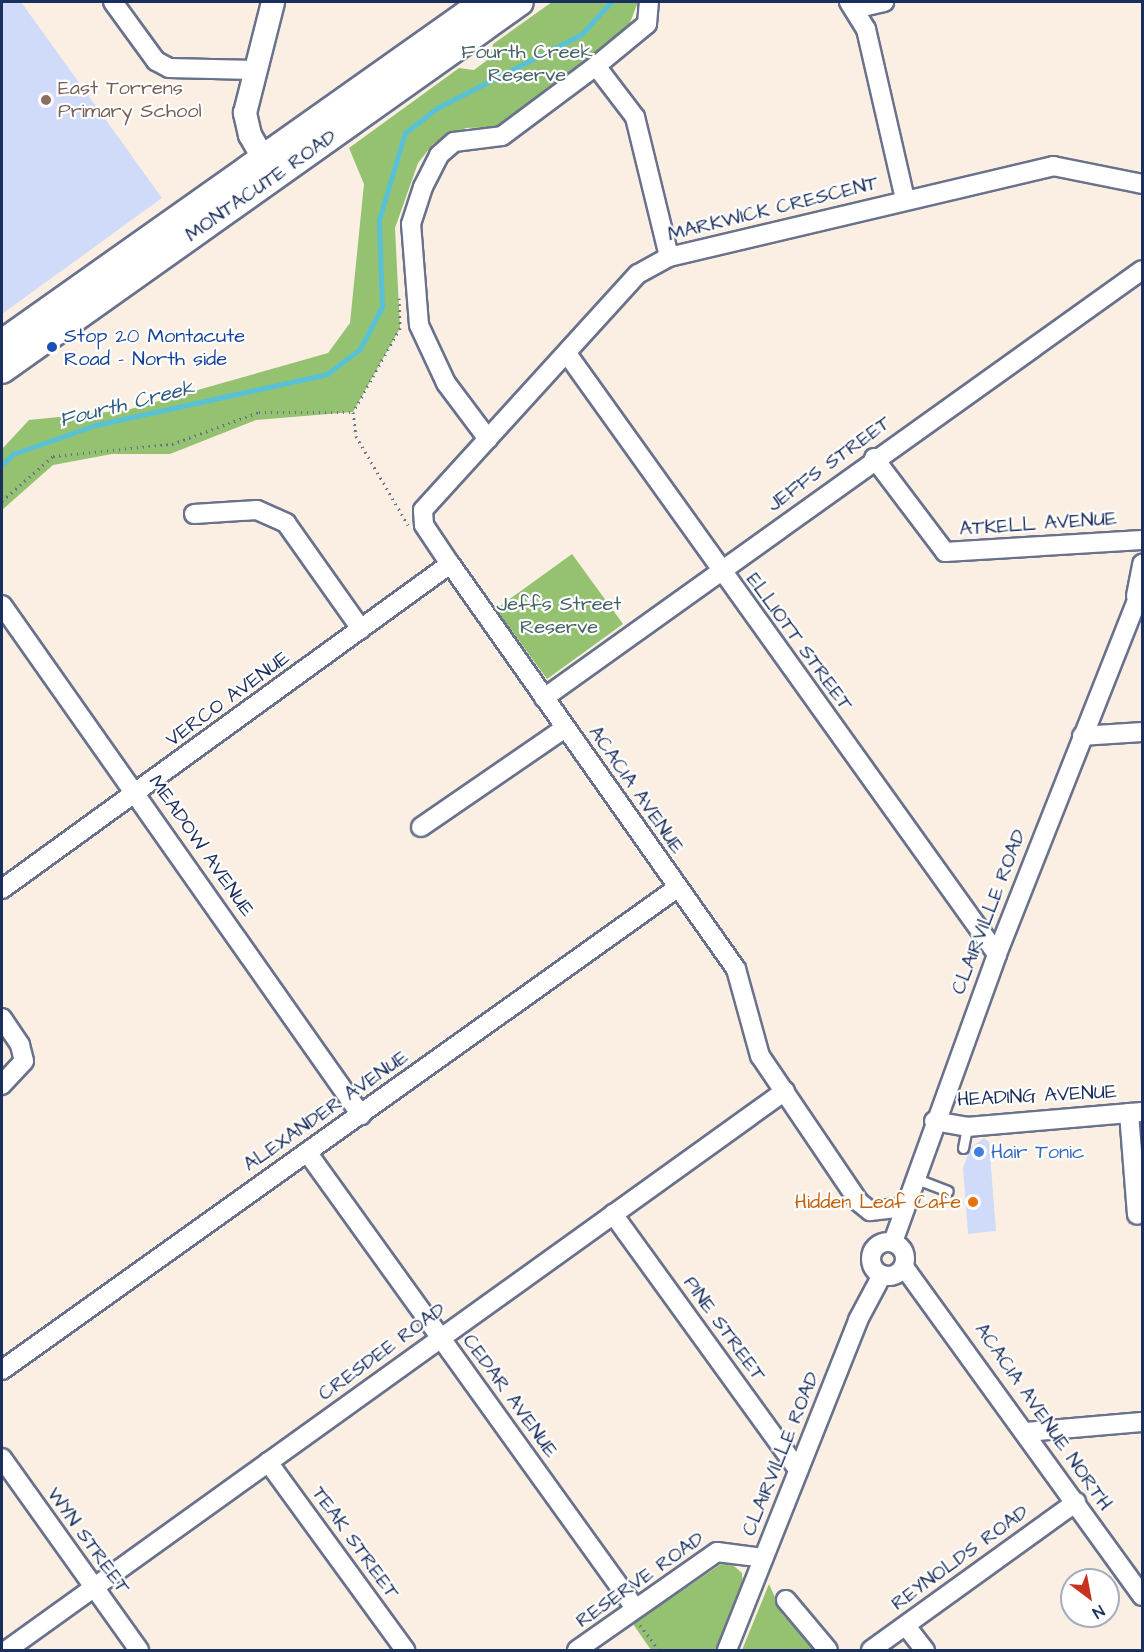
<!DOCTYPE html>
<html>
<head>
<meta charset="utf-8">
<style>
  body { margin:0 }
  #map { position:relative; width:1144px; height:1652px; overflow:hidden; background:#faefe2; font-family:"Architects Daughter",sans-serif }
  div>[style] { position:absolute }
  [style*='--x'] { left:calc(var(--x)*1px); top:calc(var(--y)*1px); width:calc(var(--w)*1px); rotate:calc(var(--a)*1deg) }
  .built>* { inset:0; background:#d0daf9 }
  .green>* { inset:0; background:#94c271 }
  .stream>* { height:4.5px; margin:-2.25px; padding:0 2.25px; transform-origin:2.25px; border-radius:2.25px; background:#59c1d6 }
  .path>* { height:3px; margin-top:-1.5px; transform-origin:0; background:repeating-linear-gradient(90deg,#69728c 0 1.5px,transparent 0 6px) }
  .roads { filter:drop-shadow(2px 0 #69728c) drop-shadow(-2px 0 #69728c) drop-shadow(0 2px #69728c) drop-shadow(0 -2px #69728c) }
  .service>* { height:9px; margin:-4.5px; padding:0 4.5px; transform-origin:4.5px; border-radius:4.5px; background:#fff }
  .minor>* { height:18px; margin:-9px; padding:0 9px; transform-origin:9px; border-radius:9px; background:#fff }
  .minor>.ring { margin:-9px; padding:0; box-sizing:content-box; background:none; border:18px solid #fff; border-radius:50% }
  .tertiary>* { height:22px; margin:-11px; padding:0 11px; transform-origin:11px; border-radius:11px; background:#fff }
  .secondary>* { height:26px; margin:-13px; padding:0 13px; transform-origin:13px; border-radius:13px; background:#fff }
  .dots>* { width:16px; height:16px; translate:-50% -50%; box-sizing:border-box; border:3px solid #fff; border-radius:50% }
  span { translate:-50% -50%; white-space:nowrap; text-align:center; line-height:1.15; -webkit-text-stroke:4.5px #fff; paint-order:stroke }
  .park-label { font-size:20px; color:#456265 }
  .education-label { font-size:20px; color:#785e54 }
  .left { translate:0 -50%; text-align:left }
  .street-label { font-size:20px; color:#1b2f5e }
  .transit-label { font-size:20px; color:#164399 }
  .shop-label { font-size:20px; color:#366cbe }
  .food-label { font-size:20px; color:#c56008 }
  .right { translate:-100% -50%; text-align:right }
  .water-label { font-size:21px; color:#2e5b82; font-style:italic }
  .frame { position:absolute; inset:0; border:3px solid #1b2f5e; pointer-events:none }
  .north { position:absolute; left:1060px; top:1568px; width:60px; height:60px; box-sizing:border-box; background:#fff; border:2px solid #a4acbf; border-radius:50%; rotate:148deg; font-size:16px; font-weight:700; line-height:24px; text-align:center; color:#1b2f5e }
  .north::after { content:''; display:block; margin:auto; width:21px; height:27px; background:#c8321e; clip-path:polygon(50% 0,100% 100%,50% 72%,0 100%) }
</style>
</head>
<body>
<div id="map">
  <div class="built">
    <div style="clip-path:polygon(2px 2px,21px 2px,162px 198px,2px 314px)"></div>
    <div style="clip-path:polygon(984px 1138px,989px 1142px,996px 1231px,968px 1234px,963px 1168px,971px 1147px)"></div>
  </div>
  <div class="green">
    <div style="clip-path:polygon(552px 2px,638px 2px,628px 28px,526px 111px,499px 127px,466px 128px,433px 144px,418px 163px,395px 228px,400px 328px,353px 412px,256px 420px,170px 454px,112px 454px,53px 465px,2px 510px,2px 449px,29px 420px,127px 410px,328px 353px,350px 323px,364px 184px,349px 148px,459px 68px,474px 70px,490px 58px,493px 44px)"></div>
    <div style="clip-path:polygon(572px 554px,623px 624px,547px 679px,496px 609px)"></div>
    <div style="clip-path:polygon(727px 1560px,742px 1573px,743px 1585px,716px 1650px,651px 1650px,633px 1624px)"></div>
    <div style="clip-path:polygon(769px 1584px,783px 1615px,817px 1650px,742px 1650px)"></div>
  </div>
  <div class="stream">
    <div style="--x:2;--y:465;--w:16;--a:-45"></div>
    <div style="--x:13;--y:454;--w:88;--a:-19.3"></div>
    <div style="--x:96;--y:425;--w:237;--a:-12.4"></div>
    <div style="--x:327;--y:374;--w:41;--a:-37.1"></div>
    <div style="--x:360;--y:349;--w:47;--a:-62.4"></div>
    <div style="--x:382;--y:307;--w:87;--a:-92"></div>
    <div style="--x:379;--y:220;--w:91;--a:-73.4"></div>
    <div style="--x:405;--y:133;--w:41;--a:-38"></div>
    <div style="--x:437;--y:108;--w:163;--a:-27"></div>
    <div style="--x:582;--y:34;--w:43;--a:-47.8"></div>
  </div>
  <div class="path">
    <div style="--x:399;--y:298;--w:30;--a:88"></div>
    <div style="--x:400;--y:328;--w:96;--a:119.2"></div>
    <div style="--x:353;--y:412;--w:24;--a:83"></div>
    <div style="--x:356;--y:436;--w:103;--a:59.7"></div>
    <div style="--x:2;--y:501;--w:68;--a:-41.4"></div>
    <div style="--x:53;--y:456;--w:120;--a:-5.8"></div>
    <div style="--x:172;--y:444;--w:93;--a:-20.2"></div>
    <div style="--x:259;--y:412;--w:94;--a:0"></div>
    <div style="--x:640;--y:1625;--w:31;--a:53"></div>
  </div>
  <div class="roads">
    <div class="service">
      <div style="--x:963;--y:1148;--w:21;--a:-79"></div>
      <div style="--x:914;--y:1178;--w:36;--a:21"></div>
    </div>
    <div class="minor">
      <div style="--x:113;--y:2;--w:73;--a:53.9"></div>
      <div style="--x:156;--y:61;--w:15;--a:28"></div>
      <div style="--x:169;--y:68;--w:86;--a:1.3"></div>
      <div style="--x:849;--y:2;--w:32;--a:58"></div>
      <div style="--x:866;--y:29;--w:174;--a:77.1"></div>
      <div style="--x:854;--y:9;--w:31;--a:-13"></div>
      <div style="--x:596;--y:66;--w:64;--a:52.6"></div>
      <div style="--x:635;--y:117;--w:144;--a:76.3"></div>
      <div style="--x:568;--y:355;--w:737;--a:54.39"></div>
      <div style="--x:488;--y:439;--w:70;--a:-126.9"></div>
      <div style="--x:446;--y:383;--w:64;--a:-115"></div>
      <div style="--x:419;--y:325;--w:101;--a:-94.5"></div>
      <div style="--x:411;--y:224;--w:39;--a:-72"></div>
      <div style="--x:423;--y:187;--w:36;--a:-63"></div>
      <div style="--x:439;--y:155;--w:20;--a:-41"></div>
      <div style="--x:454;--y:142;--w:48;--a:-7.1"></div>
      <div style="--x:502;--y:136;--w:117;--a:-36.7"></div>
      <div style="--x:596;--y:66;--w:66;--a:-39.5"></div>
      <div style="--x:647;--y:24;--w:22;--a:-85"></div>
      <div style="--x:874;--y:458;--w:118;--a:52.9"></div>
      <div style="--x:945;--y:552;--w:197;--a:-3.5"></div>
      <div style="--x:194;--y:514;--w:63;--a:-3.6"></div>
      <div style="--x:257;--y:510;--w:32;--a:24"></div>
      <div style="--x:286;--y:523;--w:130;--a:54.7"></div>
      <div style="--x:1136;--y:596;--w:33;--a:-79"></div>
      <div style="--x:2;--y:605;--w:624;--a:54.86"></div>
      <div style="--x:544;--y:698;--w:735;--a:-35.59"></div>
      <div style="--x:1082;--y:736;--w:60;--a:-3.8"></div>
      <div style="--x:421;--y:827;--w:175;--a:-34.5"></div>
      <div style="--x:2;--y:889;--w:553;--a:-35.96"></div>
      <div style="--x:2;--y:1018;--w:32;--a:56"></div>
      <div style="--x:20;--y:1045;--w:16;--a:76"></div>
      <div style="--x:24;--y:1061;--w:33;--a:133"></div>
      <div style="--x:1129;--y:1113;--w:102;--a:85.5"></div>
      <div style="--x:934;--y:1121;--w:34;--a:10"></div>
      <div style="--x:967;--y:1127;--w:176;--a:-4.9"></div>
      <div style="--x:307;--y:1152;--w:562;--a:54.27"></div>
      <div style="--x:904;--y:1207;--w:34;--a:173"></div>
      <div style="--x:870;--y:1211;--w:14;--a:-141"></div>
      <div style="--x:859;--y:1202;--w:176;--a:-124.1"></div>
      <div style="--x:760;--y:1056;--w:90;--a:-105.4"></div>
      <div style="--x:736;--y:969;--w:496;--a:-125.2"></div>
      <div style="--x:450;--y:564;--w:47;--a:-123.7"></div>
      <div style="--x:424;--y:525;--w:15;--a:-94"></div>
      <div style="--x:423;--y:510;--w:319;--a:-47.7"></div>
      <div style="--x:638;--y:274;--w:35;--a:-29"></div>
      <div style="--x:669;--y:257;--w:395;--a:-13.3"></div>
      <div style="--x:1053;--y:166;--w:91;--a:11.4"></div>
      <div style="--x:613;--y:1214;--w:316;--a:54.1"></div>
      <div class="ring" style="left:871px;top:1242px;width:16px;height:16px"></div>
      <div style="--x:893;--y:1242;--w:306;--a:-70.1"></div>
      <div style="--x:997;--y:954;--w:395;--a:-68.4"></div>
      <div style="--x:904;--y:1267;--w:406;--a:54.1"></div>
      <div style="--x:2;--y:1370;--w:829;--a:-35.53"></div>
      <div style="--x:1026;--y:1432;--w:116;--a:-4.9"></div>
      <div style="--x:2;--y:1458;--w:236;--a:54.5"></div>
      <div style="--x:268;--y:1462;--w:233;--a:53.9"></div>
      <div style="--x:786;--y:1600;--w:65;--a:50"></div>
      <div style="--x:906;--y:1626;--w:31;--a:52"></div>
      <div style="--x:7;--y:1650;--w:958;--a:-35.7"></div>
      <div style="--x:577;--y:1650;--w:171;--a:-35"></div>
      <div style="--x:717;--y:1552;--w:47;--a:7.3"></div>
      <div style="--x:727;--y:1650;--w:355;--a:-68.3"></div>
      <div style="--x:858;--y:1320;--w:51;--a:-61.9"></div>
      <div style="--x:871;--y:1650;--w:253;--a:-35.8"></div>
    </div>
    <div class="tertiary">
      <div style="--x:272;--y:173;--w:44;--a:-120.1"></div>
      <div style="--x:250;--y:135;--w:23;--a:-103"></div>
      <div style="--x:245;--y:113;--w:114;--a:-75.8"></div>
    </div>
    <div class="secondary">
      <div style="--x:2;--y:343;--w:590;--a:-35.28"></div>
      <div style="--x:2;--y:370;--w:635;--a:-35.39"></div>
    </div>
  </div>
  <div class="dots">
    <div style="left:46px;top:100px;background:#8d6e63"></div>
    <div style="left:52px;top:347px;background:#1a4fb4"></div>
    <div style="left:979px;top:1152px;background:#3f7fe0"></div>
    <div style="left:973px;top:1202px;background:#e8710a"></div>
  </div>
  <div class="park-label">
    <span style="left:527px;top:64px">Fourth Creek<br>Reserve</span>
    <span style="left:559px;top:616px">Jeffs Street<br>Reserve</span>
  </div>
  <div class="education-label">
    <span class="left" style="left:58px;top:100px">East Torrens<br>Primary School</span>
  </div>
  <div class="street-label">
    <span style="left:261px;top:186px;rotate:-35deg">MONTACUTE ROAD</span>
    <span style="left:773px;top:209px;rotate:-14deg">MARKWICK CRESCENT</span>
    <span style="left:829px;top:464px;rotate:-36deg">JEFFS STREET</span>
    <span style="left:1038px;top:524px;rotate:-4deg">ATKELL AVENUE</span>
    <span style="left:799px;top:642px;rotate:54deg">ELLIOTT STREET</span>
    <span style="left:228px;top:699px;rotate:-36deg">VERCO AVENUE</span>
    <span style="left:636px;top:790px;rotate:55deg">ACACIA AVENUE</span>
    <span style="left:201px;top:846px;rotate:55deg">MEADOW AVENUE</span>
    <span style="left:989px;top:912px;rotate:-69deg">CLAIRVILLE ROAD</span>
    <span style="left:1037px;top:1096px;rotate:-3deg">HEADING AVENUE</span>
    <span style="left:326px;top:1111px;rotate:-35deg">ALEXANDER AVENUE</span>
    <span style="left:724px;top:1329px;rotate:54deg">PINE STREET</span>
    <span style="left:382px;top:1352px;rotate:-36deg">CRESDEE ROAD</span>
    <span style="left:510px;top:1396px;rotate:54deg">CEDAR AVENUE</span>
    <span style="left:1043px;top:1417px;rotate:55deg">ACACIA AVENUE NORTH</span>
    <span style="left:781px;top:1454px;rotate:-68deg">CLAIRVILLE ROAD</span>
    <span style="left:88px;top:1541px;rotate:54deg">WYN STREET</span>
    <span style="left:355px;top:1543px;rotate:54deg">TEAK STREET</span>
    <span style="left:960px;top:1558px;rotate:-36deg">REYNOLDS ROAD</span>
    <span style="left:640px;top:1580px;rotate:-35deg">RESERVE ROAD</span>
  </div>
  <div class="transit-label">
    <span class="left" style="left:64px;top:348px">Stop 20 Montacute<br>Road - North side</span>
  </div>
  <div class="shop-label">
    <span class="left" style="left:991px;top:1152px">Hair Tonic</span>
  </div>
  <div class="food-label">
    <span class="right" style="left:961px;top:1202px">Hidden Leaf Cafe</span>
  </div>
  <div class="water-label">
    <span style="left:127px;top:404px;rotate:-14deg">Fourth Creek</span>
  </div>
  <div class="frame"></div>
  <div class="north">N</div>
</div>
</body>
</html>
